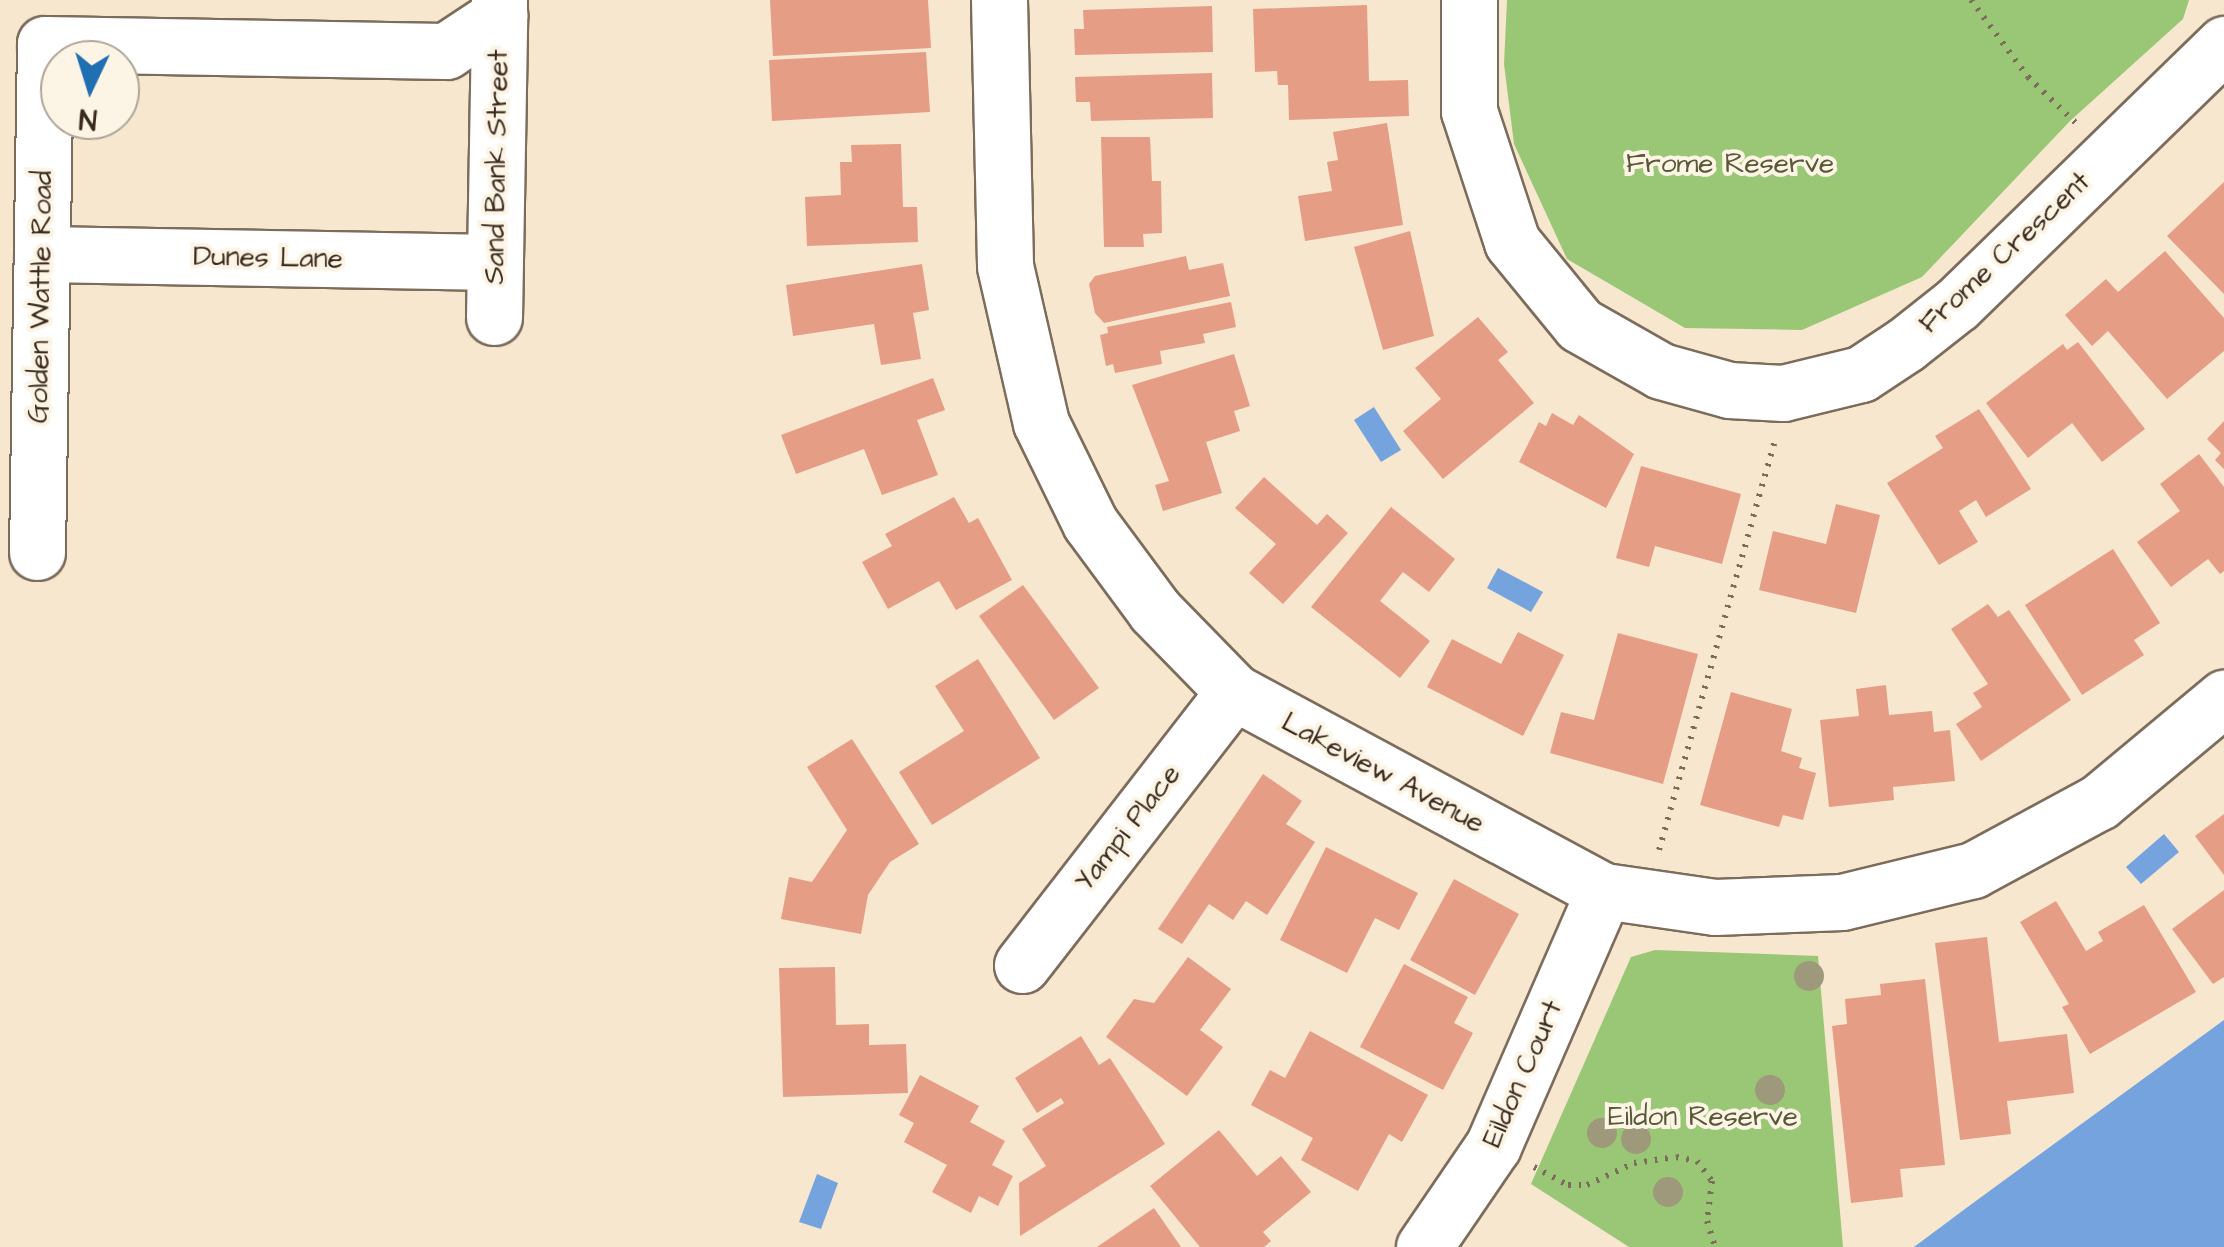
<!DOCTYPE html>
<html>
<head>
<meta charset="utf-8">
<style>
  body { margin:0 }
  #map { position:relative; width:2224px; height:1247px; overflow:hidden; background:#f6e7ce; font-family:"Architects Daughter",sans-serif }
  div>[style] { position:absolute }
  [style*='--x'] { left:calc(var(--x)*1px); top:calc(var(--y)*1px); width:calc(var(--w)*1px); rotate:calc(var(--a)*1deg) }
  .green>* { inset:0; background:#9ac775 }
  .water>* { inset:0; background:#75a3de }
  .building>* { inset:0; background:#e69d85 }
  .path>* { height:6px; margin-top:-3px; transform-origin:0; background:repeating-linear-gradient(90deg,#7c6c5c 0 2.5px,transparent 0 10.5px) }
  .roads { filter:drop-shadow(2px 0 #7c6c5c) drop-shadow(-2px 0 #7c6c5c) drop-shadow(0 2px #7c6c5c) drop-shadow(0 -2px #7c6c5c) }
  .minor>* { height:55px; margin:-27.5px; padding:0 27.5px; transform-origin:27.5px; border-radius:27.5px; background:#fff }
  .trees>* { width:30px; height:30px; margin:-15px; border-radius:50%; background:#9f997c }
  span { translate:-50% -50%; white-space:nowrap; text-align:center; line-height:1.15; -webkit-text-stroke:8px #fcf5e5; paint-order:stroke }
  .park-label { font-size:28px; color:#585938 }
  .street-label { font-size:28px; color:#3b2a1e }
  .north { position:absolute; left:40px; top:40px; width:100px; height:100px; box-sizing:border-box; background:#fcf5e5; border:2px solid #afa495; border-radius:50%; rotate:184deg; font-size:28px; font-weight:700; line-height:40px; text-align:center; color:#3b2a1e }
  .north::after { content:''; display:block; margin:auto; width:35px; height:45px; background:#1f6fb2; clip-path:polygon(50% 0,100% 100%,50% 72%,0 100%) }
</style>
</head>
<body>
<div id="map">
  <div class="green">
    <div style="clip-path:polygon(1507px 0,2189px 0,2183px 19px,2070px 121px,1922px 277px,1802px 330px,1685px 328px,1567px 259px,1514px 144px,1504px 64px)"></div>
    <div style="clip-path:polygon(1655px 950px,1818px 956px,1843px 1247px,1629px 1247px,1531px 1184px,1631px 957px)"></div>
  </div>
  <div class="water">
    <div style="clip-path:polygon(1374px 407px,1401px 450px,1381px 462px,1354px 420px)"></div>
    <div style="clip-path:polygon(1498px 568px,1543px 592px,1531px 612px,1487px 588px)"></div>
    <div style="clip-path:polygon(2164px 834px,2179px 852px,2141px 884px,2126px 867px)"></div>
    <div style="clip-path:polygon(2224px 1020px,2224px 1247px,1914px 1247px,1969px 1206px)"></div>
    <div style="clip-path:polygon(817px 1174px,838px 1183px,821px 1229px,799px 1222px)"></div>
  </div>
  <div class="building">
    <div style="clip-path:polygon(770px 0,928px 0,931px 48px,773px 56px)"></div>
    <div style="clip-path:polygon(1367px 5px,1369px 81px,1408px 80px,1409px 116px,1289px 120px,1288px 85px,1278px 85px,1277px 71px,1255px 72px,1253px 9px)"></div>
    <div style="clip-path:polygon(1212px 6px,1213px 52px,1075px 55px,1074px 29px,1084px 29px,1083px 10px)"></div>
    <div style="clip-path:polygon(926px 52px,930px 112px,772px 121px,769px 60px)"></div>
    <div style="clip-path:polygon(1212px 73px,1213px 118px,1091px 121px,1090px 102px,1076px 102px,1075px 77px)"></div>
    <div style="clip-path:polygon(1387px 123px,1403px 225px,1305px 241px,1298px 196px,1332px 191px,1327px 162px,1338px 160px,1333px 132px)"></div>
    <div style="clip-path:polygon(1101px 137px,1150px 137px,1152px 181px,1161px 181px,1162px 233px,1143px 234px,1144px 247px,1104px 247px)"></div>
    <div style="clip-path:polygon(901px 144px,903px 207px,917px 207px,918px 242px,807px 246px,805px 197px,841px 195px,840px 162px,852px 162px,851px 145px)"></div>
    <div style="clip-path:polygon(2224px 182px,2224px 294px,2167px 236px)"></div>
    <div style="clip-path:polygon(1410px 231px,1434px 336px,1383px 350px,1354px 247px)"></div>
    <div style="clip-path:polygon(2165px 251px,2224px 318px,2224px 351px,2167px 399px,2108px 331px,2092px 346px,2065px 315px,2106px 279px,2118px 292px)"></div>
    <div style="clip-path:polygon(1186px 256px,1189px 270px,1223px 263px,1230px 296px,1104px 323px,1095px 313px,1089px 284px,1095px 276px)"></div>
    <div style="clip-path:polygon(922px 264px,929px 310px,913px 313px,921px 359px,881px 365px,874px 324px,793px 336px,786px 285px)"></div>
    <div style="clip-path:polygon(1231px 302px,1236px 327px,1203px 334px,1205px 343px,1160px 351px,1162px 364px,1115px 373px,1113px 364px,1106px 366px,1100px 335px,1108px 333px,1107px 327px)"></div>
    <div style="clip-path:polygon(1478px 317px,1508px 352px,1498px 360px,1534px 403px,1443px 479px,1403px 431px,1441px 399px,1415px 368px)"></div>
    <div style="clip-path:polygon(2078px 342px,2145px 429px,2102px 462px,2072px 423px,2028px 458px,1986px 403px,2063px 344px,2067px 350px)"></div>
    <div style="clip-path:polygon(1234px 354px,1250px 406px,1234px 411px,1240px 431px,1206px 442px,1222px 493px,1163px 511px,1155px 485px,1169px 481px,1132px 385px)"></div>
    <div style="clip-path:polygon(933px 378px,945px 410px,917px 420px,938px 475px,882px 495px,864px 449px,796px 474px,781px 435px)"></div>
    <div style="clip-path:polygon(1979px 409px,2031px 489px,1986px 517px,1976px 500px,1959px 511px,1978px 542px,1939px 565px,1887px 483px,1943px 448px,1935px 436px)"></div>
    <div style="clip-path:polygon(1552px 413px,1573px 425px,1579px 415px,1634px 454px,1606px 508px,1519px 462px,1539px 422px,1546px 426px)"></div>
    <div style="clip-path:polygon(2224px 421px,2224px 469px,2215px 460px,2221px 453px,2207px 439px)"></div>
    <div style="clip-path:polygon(2199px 454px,2224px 487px,2224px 571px,2220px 574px,2208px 559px,2171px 587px,2137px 542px,2180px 511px,2160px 484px)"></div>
    <div style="clip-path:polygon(1641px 466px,1741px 494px,1722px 564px,1655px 546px,1649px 567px,1616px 558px)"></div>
    <div style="clip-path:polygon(1264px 477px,1317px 525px,1327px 514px,1348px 533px,1283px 604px,1249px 573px,1276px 544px,1235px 508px)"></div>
    <div style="clip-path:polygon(954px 497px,969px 523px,978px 518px,1012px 580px,956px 610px,939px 581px,888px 609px,862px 562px,892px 546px,885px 534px)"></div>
    <div style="clip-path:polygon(1836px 504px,1880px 515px,1856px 613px,1759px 590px,1773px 531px,1826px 544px)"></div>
    <div style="clip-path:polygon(1391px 507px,1455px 559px,1429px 592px,1403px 572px,1380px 601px,1430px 641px,1400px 678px,1311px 607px)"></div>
    <div style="clip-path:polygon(2113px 549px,2160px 623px,2134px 640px,2144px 655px,2082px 695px,2025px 605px)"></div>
    <div style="clip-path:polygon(1023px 585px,1099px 688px,1054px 720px,979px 616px)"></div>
    <div style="clip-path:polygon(1988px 604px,1998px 617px,2009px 610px,2071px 700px,1981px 761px,1956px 724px,1982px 707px,1973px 693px,1988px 684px,1951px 629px)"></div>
    <div style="clip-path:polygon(1518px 632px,1564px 655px,1523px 736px,1427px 687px,1452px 639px,1501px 664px)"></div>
    <div style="clip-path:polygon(1618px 633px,1698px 654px,1663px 784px,1550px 753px,1561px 712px,1594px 720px)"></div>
    <div style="clip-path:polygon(978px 659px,1040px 758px,932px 825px,899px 772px,964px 731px,935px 686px)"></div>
    <div style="clip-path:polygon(1886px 685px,1889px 715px,1932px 711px,1934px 732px,1950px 730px,1955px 781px,1893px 787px,1894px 800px,1829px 807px,1820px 720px,1859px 716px,1856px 689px)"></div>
    <div style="clip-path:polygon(1731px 692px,1792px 709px,1781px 751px,1802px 758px,1799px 768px,1816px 773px,1803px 820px,1783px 815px,1779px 827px,1700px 805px)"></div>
    <div style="clip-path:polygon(852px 739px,919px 844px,890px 862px,868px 895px,861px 934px,781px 919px,789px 877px,812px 882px,847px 830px,807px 767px)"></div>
    <div style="clip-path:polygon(1263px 774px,1302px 801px,1286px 824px,1315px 842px,1267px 915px,1246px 901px,1233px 920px,1209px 904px,1182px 944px,1158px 929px)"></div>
    <div style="clip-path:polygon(2224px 814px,2224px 875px,2195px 836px)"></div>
    <div style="clip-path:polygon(1326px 847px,1418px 893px,1399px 930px,1375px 918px,1347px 973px,1280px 940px)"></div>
    <div style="clip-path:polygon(1454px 879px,1519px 914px,1475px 995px,1410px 960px)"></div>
    <div style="clip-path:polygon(2224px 890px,2224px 977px,2213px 984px,2172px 929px)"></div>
    <div style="clip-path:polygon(2056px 901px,2086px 951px,2103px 941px,2098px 932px,2144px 905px,2196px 992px,2090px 1054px,2062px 1007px,2069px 1004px,2020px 922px)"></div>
    <div style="clip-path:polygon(1987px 937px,1999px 1042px,2067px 1034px,2074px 1093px,2007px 1101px,2011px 1134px,1960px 1140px,1935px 943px)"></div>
    <div style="clip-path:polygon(1188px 957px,1231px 989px,1200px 1030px,1223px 1047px,1187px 1096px,1106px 1037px,1134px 999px,1154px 1003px)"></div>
    <div style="clip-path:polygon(1404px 964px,1468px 997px,1454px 1023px,1473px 1033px,1443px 1090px,1360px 1047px)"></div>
    <div style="clip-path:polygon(835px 967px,836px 1025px,869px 1024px,869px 1045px,906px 1044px,908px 1093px,783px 1097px,779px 968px)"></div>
    <div style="clip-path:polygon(1925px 979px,1945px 1165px,1900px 1169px,1903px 1197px,1851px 1203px,1832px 1026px,1847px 1024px,1845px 999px,1881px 995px,1880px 984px)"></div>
    <div style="clip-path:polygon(1310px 1031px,1428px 1095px,1402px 1142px,1389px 1134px,1358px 1191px,1301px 1160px,1313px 1138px,1251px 1105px,1270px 1070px,1285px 1078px)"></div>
    <div style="clip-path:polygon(1081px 1036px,1099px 1065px,1110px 1058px,1165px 1144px,1020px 1236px,1019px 1183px,1046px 1166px,1022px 1129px,1064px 1103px,1061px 1098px,1037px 1113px,1015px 1078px)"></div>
    <div style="clip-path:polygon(920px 1075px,979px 1106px,970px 1122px,1005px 1141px,992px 1165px,1013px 1176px,998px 1206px,979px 1196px,971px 1213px,932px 1192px,947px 1165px,904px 1142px,914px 1123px,899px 1115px)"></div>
    <div style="clip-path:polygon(1219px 1130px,1257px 1176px,1281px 1156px,1311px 1192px,1263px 1232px,1271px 1241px,1264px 1247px,1200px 1247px,1150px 1186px)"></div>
    <div style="clip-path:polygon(1154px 1208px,1181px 1247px,1097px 1247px)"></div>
  </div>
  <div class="path">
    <div style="--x:1971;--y:0;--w:96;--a:53.5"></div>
    <div style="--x:2028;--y:77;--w:68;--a:43.8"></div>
    <div style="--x:1659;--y:850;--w:427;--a:-74.2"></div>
    <div style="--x:1534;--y:1167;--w:38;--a:28"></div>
    <div style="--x:1568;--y:1185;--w:19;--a:0"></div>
    <div style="--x:1587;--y:1185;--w:52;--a:-25.1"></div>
    <div style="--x:1634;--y:1163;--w:42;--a:-8.1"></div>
    <div style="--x:1676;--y:1157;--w:21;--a:11"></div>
    <div style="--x:1697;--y:1161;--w:25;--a:53"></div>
    <div style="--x:1712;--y:1181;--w:40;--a:97.1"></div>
    <div style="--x:1707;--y:1221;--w:27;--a:73"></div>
  </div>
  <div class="roads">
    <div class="minor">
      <div style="--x:999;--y:0;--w:266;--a:88.7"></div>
      <div style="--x:1005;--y:266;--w:161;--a:77.1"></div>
      <div style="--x:1041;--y:423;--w:111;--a:63.9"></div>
      <div style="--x:1090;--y:523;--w:109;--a:53.5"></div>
      <div style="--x:1155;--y:611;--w:113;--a:45.7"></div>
      <div style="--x:1234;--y:692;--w:420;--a:28.3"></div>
      <div style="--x:1604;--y:891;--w:112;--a:8.2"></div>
      <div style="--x:1715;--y:907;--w:127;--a:-2.3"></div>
      <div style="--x:1842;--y:902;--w:135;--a:-13.7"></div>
      <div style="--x:1973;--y:870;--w:143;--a:-28.4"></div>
      <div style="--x:2099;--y:802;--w:163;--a:-39.8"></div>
      <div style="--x:1469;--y:0;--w:111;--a:90"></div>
      <div style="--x:1469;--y:111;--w:138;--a:71.8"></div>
      <div style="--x:1512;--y:242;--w:107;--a:50.7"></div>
      <div style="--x:1580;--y:325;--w:93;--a:29.6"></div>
      <div style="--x:1661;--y:371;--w:71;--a:15.6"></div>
      <div style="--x:1729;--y:390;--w:54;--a:3.2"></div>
      <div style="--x:1783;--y:393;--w:80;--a:-13.7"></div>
      <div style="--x:1861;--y:374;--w:53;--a:-33.4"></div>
      <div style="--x:1905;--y:345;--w:66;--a:-38.3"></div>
      <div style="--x:1957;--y:304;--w:373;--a:-44.2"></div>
      <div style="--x:42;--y:254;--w:453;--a:1"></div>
      <div style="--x:494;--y:317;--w:301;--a:-89"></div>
      <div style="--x:37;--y:552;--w:508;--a:-89.1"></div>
      <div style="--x:45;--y:44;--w:401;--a:1"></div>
      <div style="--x:446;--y:51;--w:64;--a:-33.4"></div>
      <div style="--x:499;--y:16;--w:16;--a:-90"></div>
      <div style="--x:1022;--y:965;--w:346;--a:-52.2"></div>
      <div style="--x:1424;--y:1247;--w:122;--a:-55.7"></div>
      <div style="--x:1493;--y:1146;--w:278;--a:-66.5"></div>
    </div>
  </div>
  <div class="trees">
    <div style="left:1809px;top:976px"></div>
    <div style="left:1770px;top:1090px"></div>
    <div style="left:1602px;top:1133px"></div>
    <div style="left:1636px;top:1139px"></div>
    <div style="left:1668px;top:1192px"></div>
  </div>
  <div class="park-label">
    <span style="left:1730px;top:164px">Frome Reserve</span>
    <span style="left:1703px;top:1117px">Eildon Reserve</span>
  </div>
  <div class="street-label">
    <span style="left:497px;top:167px;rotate:-89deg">Sand Bank Street</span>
    <span style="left:2005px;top:253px;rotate:-43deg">Frome Crescent</span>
    <span style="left:268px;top:258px;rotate:1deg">Dunes Lane</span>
    <span style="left:41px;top:297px;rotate:-89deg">Golden Wattle Road</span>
    <span style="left:1383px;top:773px;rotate:28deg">Lakeview Avenue</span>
    <span style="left:1128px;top:828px;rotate:-52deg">Yampi Place</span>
    <span style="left:1523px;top:1074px;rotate:-66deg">Eildon Court</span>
  </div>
  <div class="north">N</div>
</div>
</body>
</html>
